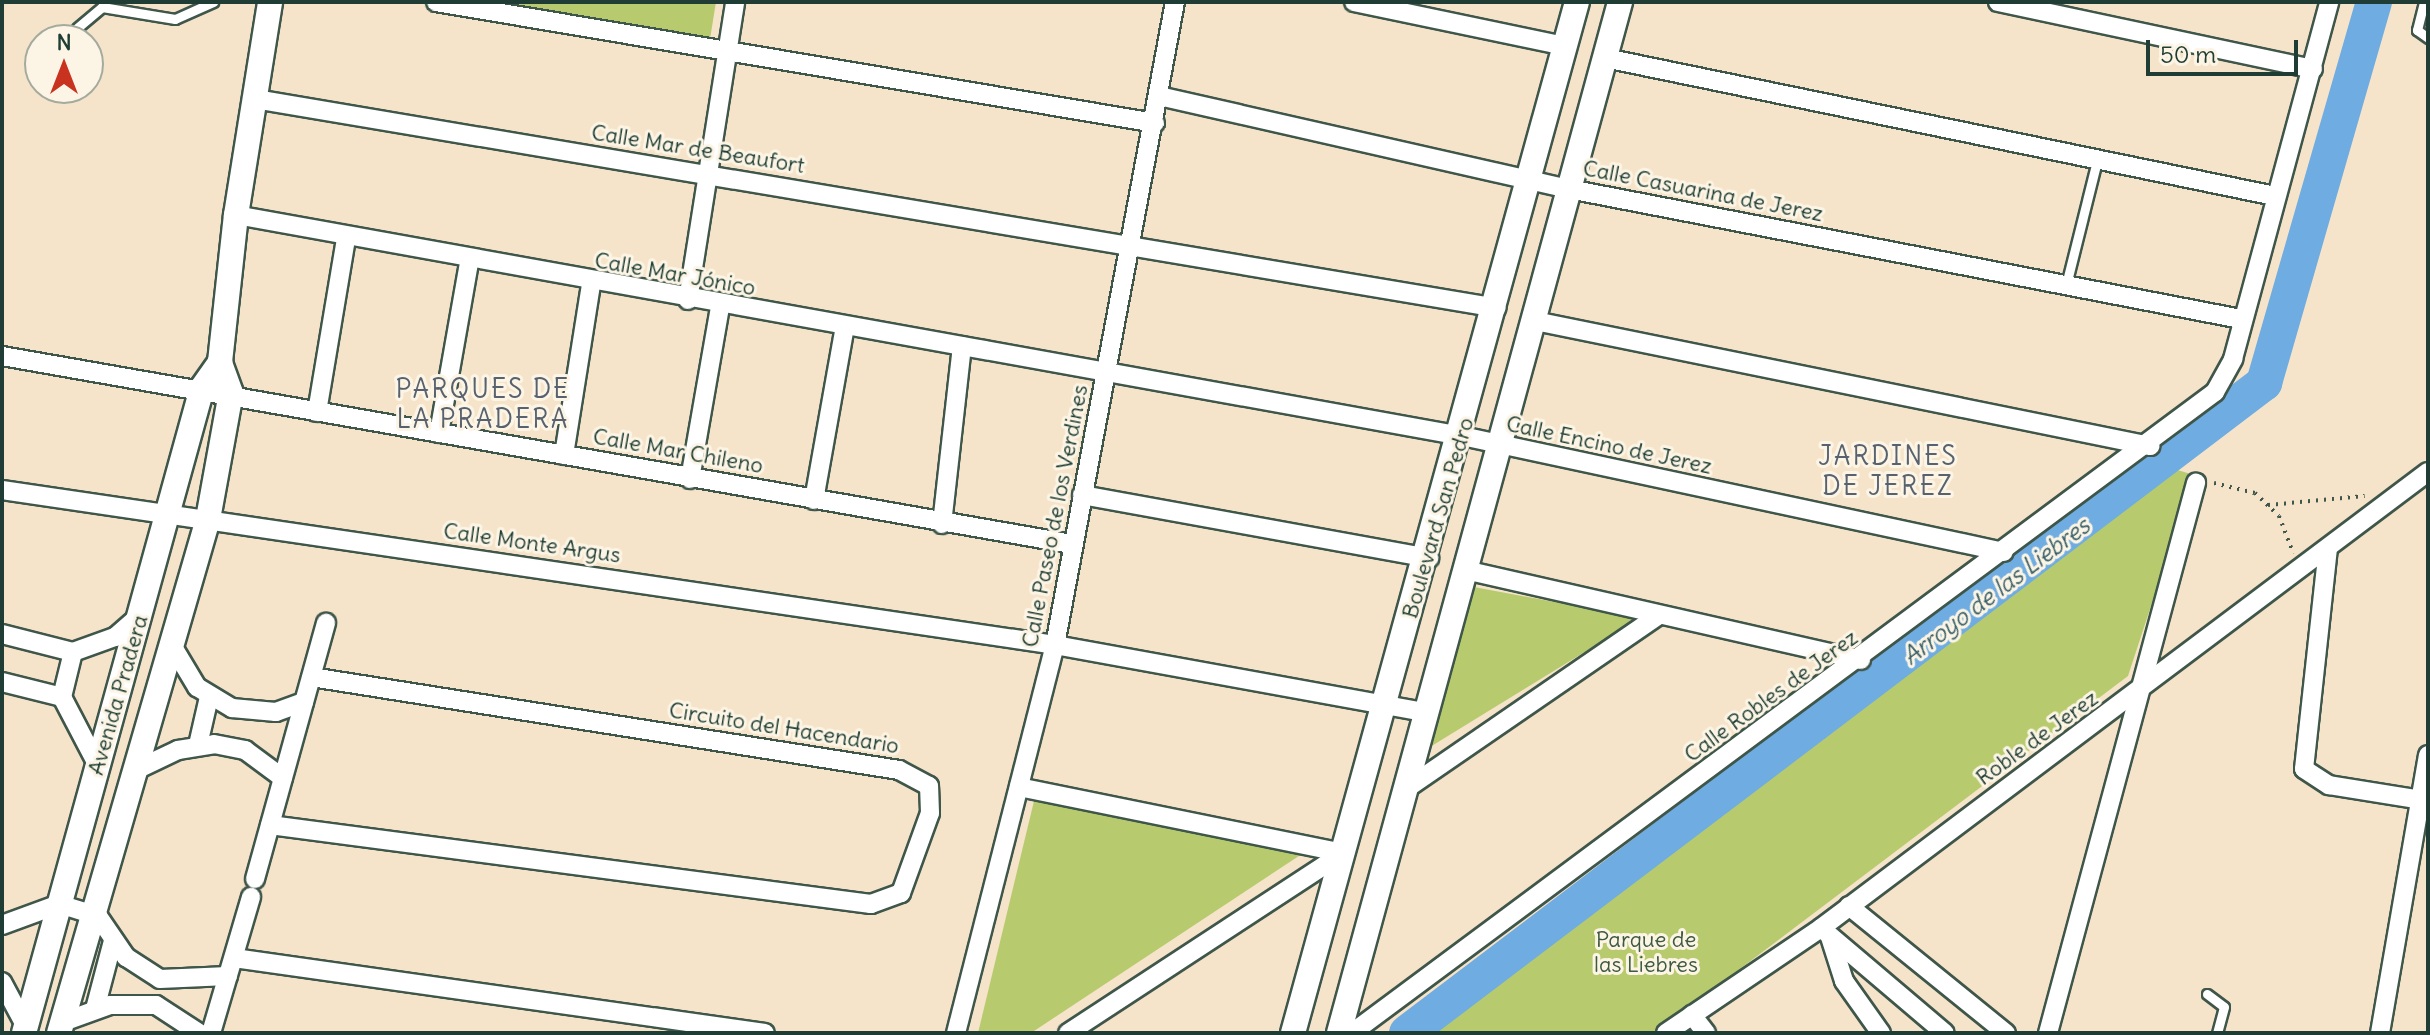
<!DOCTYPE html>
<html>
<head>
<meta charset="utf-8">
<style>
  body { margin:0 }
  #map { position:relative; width:2430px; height:1035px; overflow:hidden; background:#f6e4ca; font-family:Delius,sans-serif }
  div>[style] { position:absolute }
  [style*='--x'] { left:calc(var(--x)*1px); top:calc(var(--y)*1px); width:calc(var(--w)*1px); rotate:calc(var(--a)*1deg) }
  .green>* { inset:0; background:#b7cb6e }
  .river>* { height:36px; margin:-18px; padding:0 18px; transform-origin:18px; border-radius:18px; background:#6face1 }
  .path>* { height:4px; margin-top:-2px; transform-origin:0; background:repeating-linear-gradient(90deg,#3f564a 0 2px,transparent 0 8px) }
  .roads { filter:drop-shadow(2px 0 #3f564a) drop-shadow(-2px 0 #3f564a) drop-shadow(0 2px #3f564a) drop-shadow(0 -2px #3f564a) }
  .service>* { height:9px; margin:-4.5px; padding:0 4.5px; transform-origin:4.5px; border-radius:4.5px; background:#fff }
  .minor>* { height:18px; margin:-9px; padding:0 9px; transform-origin:9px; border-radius:9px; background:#fff }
  .tertiary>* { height:24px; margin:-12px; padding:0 12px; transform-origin:12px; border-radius:12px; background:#fff }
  span { translate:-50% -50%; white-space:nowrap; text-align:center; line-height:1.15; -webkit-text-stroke:6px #fcf5e5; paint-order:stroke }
  .street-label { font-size:22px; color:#1f3d34 }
  .park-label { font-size:22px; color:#3d5940 }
  .water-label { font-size:24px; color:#375e68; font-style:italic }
  .quarter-label { font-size:26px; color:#58616e; letter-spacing:2px }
  .frame { position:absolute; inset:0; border:4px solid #1f3d34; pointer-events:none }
  .north { position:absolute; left:24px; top:24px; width:80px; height:80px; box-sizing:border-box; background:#fcf5e5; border:2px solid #a4ab9e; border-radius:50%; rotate:0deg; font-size:22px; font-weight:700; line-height:32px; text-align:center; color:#1f3d34 }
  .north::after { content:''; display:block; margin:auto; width:28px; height:36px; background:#c8321e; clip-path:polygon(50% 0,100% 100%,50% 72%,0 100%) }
  .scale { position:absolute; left:2146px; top:40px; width:152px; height:36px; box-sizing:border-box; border:4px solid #1f3d34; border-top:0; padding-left:10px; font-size:24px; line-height:28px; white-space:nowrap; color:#1f3d34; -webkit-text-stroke:6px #fcf5e5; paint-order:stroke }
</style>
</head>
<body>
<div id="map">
  <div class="green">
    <div style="clip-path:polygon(500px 2px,716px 2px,710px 39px)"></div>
    <div style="clip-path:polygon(2171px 468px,2194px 475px,2128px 676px,1655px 1033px,1422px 1033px)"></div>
    <div style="clip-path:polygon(1474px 587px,1640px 618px,1430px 747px)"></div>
    <div style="clip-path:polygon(1034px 801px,1305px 852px,1031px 1033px,978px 1033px)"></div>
  </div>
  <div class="river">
    <div style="--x:1407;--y:1033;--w:1076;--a:-37.18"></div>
    <div style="--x:2264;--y:383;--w:397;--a:-73.9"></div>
  </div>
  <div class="path">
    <div style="--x:2214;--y:483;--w:42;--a:13.7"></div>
    <div style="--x:2255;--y:493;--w:33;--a:44"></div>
    <div style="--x:2279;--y:516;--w:40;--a:69"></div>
    <div style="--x:2268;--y:505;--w:97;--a:-5.3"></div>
  </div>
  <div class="roads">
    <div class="service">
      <div style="--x:2424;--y:2;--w:29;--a:104"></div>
      <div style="--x:2417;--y:30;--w:14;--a:36"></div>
      <div style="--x:77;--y:28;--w:33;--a:-40"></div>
      <div style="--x:102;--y:7;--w:74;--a:9.3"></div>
      <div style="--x:175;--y:19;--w:42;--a:-24.1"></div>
      <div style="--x:2066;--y:285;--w:128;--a:-76"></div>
      <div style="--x:2207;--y:994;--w:21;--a:37"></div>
      <div style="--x:2224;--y:1007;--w:27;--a:105"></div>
    </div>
    <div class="minor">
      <div style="--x:436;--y:2;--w:729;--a:9.55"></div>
      <div style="--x:1354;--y:2;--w:216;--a:11.8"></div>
      <div style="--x:1998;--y:2;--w:322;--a:12"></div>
      <div style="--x:1605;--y:58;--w:684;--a:11.64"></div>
      <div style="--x:1159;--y:96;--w:420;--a:12.8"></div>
      <div style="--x:1569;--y:189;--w:684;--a:10.95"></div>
      <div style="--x:255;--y:99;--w:1259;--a:9.55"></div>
      <div style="--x:236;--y:215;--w:1246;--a:10.22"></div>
      <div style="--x:1462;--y:436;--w:554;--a:12.08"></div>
      <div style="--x:688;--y:300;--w:302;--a:-81"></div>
      <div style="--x:1535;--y:321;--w:628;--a:11.49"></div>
      <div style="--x:2;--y:356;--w:1085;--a:9.97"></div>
      <div style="--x:317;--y:412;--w:176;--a:-80.5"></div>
      <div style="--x:439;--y:433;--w:174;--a:-80"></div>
      <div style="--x:564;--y:455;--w:173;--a:-81"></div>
      <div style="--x:690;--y:479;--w:175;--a:-80.1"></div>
      <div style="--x:2;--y:490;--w:1064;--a:8.37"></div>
      <div style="--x:1055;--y:645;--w:375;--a:10.3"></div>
      <div style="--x:1082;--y:495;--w:353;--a:10.3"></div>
      <div style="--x:814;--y:500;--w:177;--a:-79.9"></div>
      <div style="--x:942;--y:524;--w:179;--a:-83.6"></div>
      <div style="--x:2328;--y:548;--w:222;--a:96.2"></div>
      <div style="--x:2304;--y:769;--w:30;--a:33"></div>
      <div style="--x:2329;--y:785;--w:100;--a:9.2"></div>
      <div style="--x:1465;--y:570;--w:406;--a:12.8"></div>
      <div style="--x:2;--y:634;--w:73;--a:14.2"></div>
      <div style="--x:73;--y:652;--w:45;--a:-19.7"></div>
      <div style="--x:115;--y:637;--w:33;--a:-41"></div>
      <div style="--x:173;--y:647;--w:47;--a:59"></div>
      <div style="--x:197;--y:687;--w:41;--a:31"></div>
      <div style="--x:232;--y:708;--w:44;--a:5.2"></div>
      <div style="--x:276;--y:712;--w:30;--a:-20"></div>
      <div style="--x:2;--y:682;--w:62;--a:14"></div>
      <div style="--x:62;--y:697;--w:78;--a:62.4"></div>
      <div style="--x:62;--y:697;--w:46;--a:-76.3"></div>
      <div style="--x:198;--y:745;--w:49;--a:-77.1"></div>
      <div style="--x:138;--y:769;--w:44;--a:-25.4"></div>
      <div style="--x:178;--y:750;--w:36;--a:-9"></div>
      <div style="--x:214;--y:744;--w:32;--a:11"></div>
      <div style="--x:245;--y:750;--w:47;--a:36.4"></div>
      <div style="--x:1019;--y:787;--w:331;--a:11.5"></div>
      <div style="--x:1403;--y:791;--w:309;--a:-34.5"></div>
      <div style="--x:270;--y:825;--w:606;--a:7.49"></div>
      <div style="--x:871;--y:904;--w:32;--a:-20"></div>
      <div style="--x:901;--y:893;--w:85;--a:-70.1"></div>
      <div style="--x:930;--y:813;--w:27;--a:-92"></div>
      <div style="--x:929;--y:786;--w:34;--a:-152"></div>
      <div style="--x:899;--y:770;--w:595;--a:-171.01"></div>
      <div style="--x:255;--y:879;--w:266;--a:-74.5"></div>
      <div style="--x:1849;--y:906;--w:202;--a:39"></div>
      <div style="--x:2;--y:925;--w:61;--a:-20.2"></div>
      <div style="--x:59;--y:904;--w:41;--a:17.1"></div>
      <div style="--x:98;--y:916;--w:50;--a:55.7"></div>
      <div style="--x:126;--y:957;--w:40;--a:32.9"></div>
      <div style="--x:160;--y:979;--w:68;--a:-2.5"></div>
      <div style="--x:1821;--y:928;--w:162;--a:40.3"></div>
      <div style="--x:1830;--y:937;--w:46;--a:72.3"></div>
      <div style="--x:1844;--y:981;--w:64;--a:54.6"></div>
      <div style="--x:234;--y:958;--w:536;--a:8.04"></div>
      <div style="--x:2;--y:982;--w:51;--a:61.9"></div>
      <div style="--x:95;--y:1009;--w:70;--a:-75.2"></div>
      <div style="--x:1692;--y:1015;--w:23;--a:52"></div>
      <div style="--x:63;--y:1022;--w:50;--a:-19.9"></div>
      <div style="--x:110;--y:1005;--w:46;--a:0"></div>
      <div style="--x:156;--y:1005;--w:51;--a:33.1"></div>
      <div style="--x:211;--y:1033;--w:142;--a:-73.6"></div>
      <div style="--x:956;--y:1033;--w:400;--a:-75.7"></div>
      <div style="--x:1055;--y:645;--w:654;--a:-79.43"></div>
      <div style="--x:1068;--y:1033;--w:329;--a:-33.2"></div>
      <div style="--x:1352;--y:1033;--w:1075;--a:-36.6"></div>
      <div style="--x:2215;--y:392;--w:38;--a:-61"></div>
      <div style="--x:2233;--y:359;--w:370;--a:-74.9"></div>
      <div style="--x:1666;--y:1033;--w:187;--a:-34.1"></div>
      <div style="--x:1821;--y:928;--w:759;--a:-36.92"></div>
      <div style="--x:2048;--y:1033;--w:570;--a:-74.94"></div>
      <div style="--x:2380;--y:1033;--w:282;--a:-80.2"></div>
    </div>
    <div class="tertiary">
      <div style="--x:24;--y:1033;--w:669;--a:-74.57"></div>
      <div style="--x:202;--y:388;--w:32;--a:-55"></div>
      <div style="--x:59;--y:1033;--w:535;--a:-73.83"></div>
      <div style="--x:208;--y:519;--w:128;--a:-79.7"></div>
      <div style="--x:231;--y:393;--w:33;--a:-110"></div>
      <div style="--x:220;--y:362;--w:148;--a:-83.8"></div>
      <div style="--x:236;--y:215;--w:216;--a:-80.9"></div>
      <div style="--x:1293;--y:1033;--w:1069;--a:-74.6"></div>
      <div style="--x:1339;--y:1033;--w:1069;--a:-74.75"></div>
    </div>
  </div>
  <div class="street-label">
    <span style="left:698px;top:149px;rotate:9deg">Calle Mar de Beaufort</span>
    <span style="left:1703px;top:191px;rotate:11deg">Calle Casuarina de Jerez</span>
    <span style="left:675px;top:274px;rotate:10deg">Calle Mar Jónico</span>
    <span style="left:1609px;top:445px;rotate:12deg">Calle Encino de Jerez</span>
    <span style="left:678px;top:451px;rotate:10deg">Calle Mar Chileno</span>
    <span style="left:1055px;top:516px;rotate:-79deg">Calle Paseo de los Verdines</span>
    <span style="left:1438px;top:518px;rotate:-74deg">Boulevard San Pedro</span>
    <span style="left:532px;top:543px;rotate:8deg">Calle Monte Argus</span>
    <span style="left:118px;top:695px;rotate:-74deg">Avenida Pradera</span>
    <span style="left:1771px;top:696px;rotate:-36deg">Calle Robles de Jerez</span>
    <span style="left:784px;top:728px;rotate:9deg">Circuito del Hacendario</span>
    <span style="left:2037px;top:738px;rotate:-36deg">Roble de Jerez</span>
  </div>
  <div class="park-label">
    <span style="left:1646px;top:952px">Parque de<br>las Liebres</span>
  </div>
  <div class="water-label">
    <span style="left:1996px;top:591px;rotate:-37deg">Arroyo de las Liebres</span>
  </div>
  <div class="quarter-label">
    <span style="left:483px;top:404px">PARQUES DE<br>LA PRADERA</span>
    <span style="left:1888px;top:471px">JARDINES<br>DE JEREZ</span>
  </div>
  <div class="frame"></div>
  <div class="north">N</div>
  <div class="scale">50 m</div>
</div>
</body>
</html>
